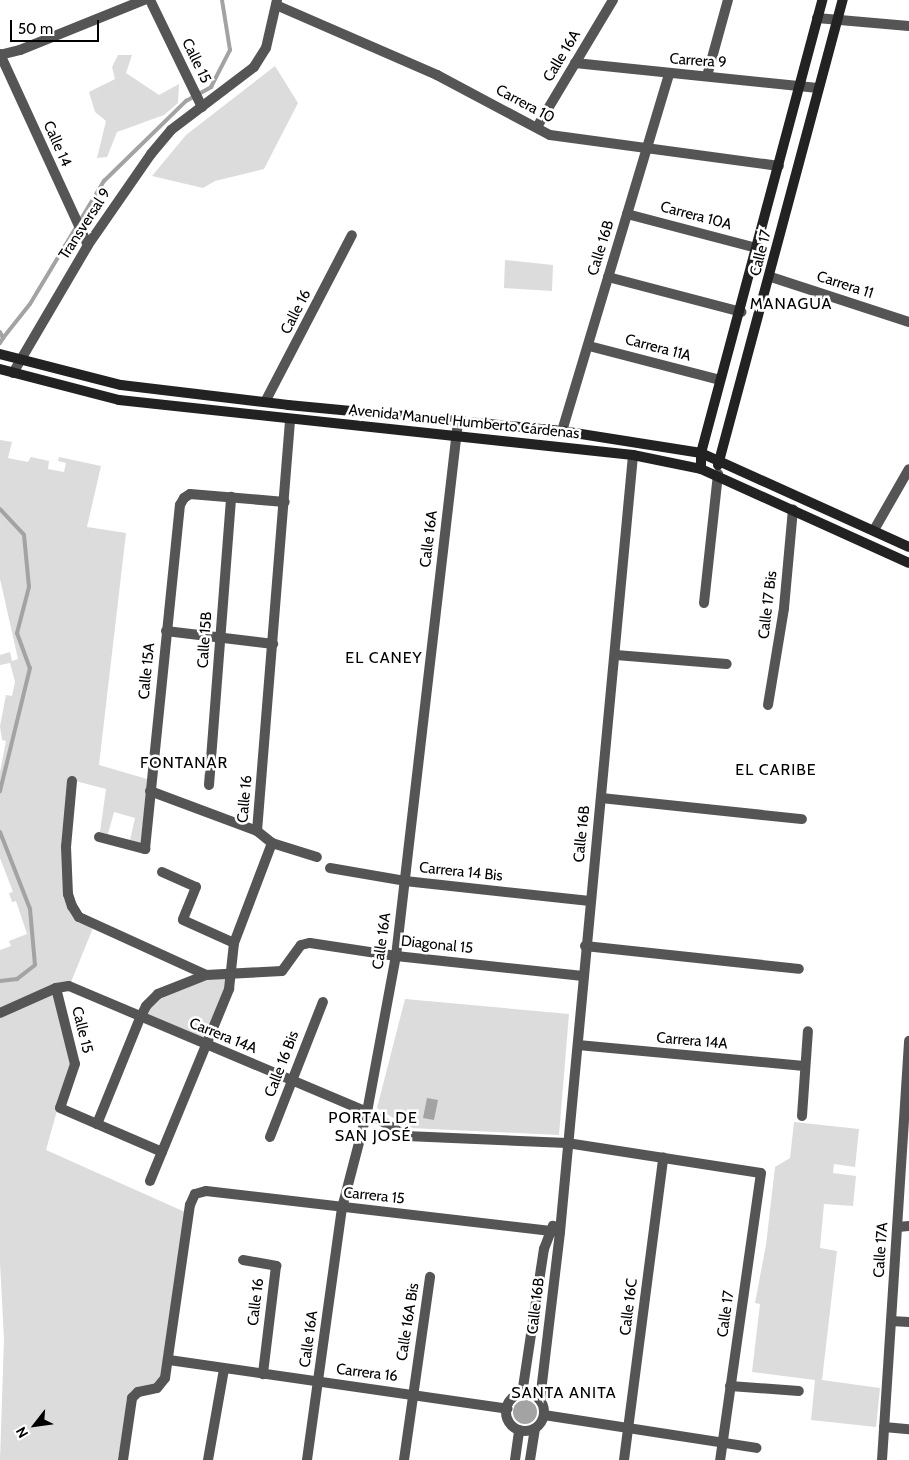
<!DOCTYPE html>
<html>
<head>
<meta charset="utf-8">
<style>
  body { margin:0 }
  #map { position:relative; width:909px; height:1460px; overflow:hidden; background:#fff; font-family:Cabin,sans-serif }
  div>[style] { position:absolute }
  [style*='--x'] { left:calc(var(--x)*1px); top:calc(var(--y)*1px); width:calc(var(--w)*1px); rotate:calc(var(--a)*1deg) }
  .green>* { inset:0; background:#dcdcdc }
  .water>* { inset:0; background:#a3a3a3 }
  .round { border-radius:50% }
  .stream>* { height:4px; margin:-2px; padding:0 2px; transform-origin:2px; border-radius:2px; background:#a3a3a3 }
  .street>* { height:10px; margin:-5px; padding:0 5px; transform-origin:5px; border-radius:5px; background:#555 }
  .street>.ring { margin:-5px; padding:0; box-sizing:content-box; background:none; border:10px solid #555; border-radius:50% }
  .secondary>* { height:10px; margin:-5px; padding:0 5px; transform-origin:5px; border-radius:5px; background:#222 }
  span { translate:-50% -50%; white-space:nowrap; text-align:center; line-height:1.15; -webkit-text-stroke:5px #fff; paint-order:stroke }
  .street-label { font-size:15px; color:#000 }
  .neighbourhood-label { font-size:16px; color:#000; letter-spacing:1px }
  .north { position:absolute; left:10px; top:1400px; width:50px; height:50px; -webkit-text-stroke:4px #fff; paint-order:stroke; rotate:240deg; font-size:14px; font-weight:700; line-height:20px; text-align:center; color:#000 }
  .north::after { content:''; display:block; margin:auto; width:18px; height:22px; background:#000; clip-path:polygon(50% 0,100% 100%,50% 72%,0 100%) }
  .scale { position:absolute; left:10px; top:20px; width:89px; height:22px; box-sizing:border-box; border:2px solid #000; border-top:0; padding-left:6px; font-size:15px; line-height:18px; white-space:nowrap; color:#000; -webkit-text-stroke:4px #fff; paint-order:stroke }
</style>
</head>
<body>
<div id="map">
  <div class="green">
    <div style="clip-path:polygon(118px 55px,132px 55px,126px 73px,159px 95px,179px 84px,178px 103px,164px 115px,117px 132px,107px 157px,97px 158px,106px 121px,95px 112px,89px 92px,115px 79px,112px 67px)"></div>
    <div style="clip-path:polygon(275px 66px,298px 103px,264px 169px,215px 181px,203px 188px,152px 176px,186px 135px)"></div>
    <div style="clip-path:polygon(505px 260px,553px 265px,552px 291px,504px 288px)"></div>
    <div style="clip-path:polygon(0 440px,12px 442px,8px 458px,28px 462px,31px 457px,49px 461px,48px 469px,64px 472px,66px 463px,58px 461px,59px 457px,101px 466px,87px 527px,126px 533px,99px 765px,147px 779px,141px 843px,130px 840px,135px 818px,114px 812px,108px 834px,100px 832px,106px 789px,68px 779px,64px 894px,93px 928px,71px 982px,55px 983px,0 1008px,0 950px,11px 946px,9px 941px,27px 934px,16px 901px,12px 902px,9px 893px,13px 892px,0 858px,0 772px,6px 741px,2px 740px,0 726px,6px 695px,12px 696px,15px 682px,10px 663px,0 665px,0 655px,10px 652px,12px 661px,18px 659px,0 579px)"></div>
    <div style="clip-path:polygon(226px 976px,226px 989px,203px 1041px,144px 1018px,148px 1008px,161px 996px,204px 980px)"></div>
    <div style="clip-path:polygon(53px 994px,70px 1064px,46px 1150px,185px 1212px,161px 1376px,156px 1383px,137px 1387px,128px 1395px,118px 1460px,0 1460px,4px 1339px,0 1263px,0 1018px)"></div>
    <div style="clip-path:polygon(405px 999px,569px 1014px,559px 1135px,410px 1128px,377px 1108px)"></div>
    <div style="clip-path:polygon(794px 1122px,859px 1129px,855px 1167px,834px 1164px,833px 1173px,856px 1176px,853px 1206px,824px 1204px,820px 1248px,837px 1251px,822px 1380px,880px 1388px,876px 1427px,811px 1420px,815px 1380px,752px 1372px,760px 1304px,755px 1303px,766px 1245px,775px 1167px,790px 1158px)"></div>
  </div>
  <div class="water">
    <div style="clip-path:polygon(427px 1098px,438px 1100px,434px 1120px,423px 1118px)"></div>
    <div class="round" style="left:513px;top:1400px;width:24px;height:24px"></div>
  </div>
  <div class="stream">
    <div style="--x:0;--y:332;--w:7;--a:63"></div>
    <div style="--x:3;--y:338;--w:6;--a:121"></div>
    <div style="--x:3;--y:338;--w:43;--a:-51.5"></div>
    <div style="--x:30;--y:304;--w:144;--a:-59"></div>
    <div style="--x:104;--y:181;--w:115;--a:-44.3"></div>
    <div style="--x:186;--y:101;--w:29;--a:-29"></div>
    <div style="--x:211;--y:87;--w:42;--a:-62.8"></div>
    <div style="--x:230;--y:50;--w:51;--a:-99.1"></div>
    <div style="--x:0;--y:509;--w:35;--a:47"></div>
    <div style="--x:24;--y:535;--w:52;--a:84.5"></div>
    <div style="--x:29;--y:587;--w:48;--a:104.6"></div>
    <div style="--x:17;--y:633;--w:37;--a:70"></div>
    <div style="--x:30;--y:668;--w:127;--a:103.7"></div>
    <div style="--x:0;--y:832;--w:83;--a:68.7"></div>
    <div style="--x:30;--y:909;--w:56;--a:84.9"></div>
    <div style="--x:35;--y:965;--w:23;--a:142"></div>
    <div style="--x:17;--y:979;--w:17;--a:173"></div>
  </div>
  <div class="street">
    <div style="--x:150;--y:0;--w:119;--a:64.1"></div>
    <div style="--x:276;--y:5;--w:176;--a:23.5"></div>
    <div style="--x:437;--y:75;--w:128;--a:28"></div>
    <div style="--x:550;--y:135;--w:231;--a:7.7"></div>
    <div style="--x:817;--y:18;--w:92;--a:5"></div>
    <div style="--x:0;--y:54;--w:210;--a:65.3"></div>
    <div style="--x:0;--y:55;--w:21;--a:-14"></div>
    <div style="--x:20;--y:50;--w:134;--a:-22"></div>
    <div style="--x:575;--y:63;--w:244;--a:5.9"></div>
    <div style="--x:707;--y:76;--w:79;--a:-74.6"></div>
    <div style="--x:537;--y:127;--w:148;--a:-59.1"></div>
    <div style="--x:627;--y:214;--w:134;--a:14.7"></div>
    <div style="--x:608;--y:277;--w:138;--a:14.7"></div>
    <div style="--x:771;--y:277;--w:145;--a:18.1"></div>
    <div style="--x:589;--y:346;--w:135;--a:14.5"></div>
    <div style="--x:13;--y:373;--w:148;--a:-59.6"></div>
    <div style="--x:88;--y:245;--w:111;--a:-55.3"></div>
    <div style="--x:151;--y:154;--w:31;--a:-50"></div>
    <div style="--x:171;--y:130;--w:104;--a:-37.2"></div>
    <div style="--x:254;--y:67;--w:22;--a:-58"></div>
    <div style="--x:266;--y:48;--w:49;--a:-77.1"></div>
    <div style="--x:265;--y:402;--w:188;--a:-62.5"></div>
    <div style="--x:562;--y:431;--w:373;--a:-73.3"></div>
    <div style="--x:874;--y:530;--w:70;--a:-60.2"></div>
    <div style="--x:704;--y:603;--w:130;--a:-83.8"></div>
    <div style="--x:166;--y:631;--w:108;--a:6.9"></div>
    <div style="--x:616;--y:655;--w:111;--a:4.6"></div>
    <div style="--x:768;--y:705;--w:98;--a:-80.6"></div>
    <div style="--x:784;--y:608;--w:99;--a:-84.8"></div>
    <div style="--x:72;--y:781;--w:66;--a:95.2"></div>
    <div style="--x:66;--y:847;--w:47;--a:87.6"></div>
    <div style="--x:68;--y:894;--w:13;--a:72"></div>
    <div style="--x:72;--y:906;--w:13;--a:58"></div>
    <div style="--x:79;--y:917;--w:140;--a:24.5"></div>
    <div style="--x:209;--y:785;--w:289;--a:-85.6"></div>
    <div style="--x:150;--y:791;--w:114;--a:20.5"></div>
    <div style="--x:601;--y:798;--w:202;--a:6"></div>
    <div style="--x:99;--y:837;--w:48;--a:14.6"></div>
    <div style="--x:145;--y:849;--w:346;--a:-84.2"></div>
    <div style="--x:180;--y:505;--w:8;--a:-60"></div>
    <div style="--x:184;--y:498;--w:7;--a:-34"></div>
    <div style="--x:190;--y:494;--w:95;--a:4.8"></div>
    <div style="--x:272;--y:843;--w:47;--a:17.3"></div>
    <div style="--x:330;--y:868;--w:76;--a:9.8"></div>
    <div style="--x:405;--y:881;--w:186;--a:6.2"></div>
    <div style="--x:162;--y:872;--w:37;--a:24"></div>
    <div style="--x:196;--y:887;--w:35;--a:112"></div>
    <div style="--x:183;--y:920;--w:56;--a:24.3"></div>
    <div style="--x:585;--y:946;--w:215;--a:6.1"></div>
    <div style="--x:56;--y:988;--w:78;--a:76"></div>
    <div style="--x:75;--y:1064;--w:46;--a:108.8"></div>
    <div style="--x:60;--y:1108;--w:111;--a:23.3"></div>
    <div style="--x:0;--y:1013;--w:61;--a:-24.1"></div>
    <div style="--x:56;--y:988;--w:13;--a:-9"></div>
    <div style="--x:69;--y:986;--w:324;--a:22.9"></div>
    <div style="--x:367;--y:1112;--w:46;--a:31.6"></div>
    <div style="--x:406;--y:1136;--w:161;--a:2.5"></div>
    <div style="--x:567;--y:1143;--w:196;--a:8.8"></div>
    <div style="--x:761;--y:1173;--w:290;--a:98.1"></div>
    <div style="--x:578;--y:1045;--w:227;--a:5.3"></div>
    <div style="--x:802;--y:1116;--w:85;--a:-86"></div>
    <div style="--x:97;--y:1124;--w:114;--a:-67.9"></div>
    <div style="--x:140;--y:1018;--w:13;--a:-63"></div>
    <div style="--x:146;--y:1006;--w:17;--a:-45"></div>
    <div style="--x:158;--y:994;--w:52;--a:-21.6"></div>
    <div style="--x:206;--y:975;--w:76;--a:-3"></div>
    <div style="--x:282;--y:971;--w:32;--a:-54"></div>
    <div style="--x:301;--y:945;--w:9;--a:-13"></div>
    <div style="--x:310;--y:943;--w:87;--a:8.6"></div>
    <div style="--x:396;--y:956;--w:188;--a:6.1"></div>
    <div style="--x:270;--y:1137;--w:145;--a:-68.6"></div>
    <div style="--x:150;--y:1181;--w:208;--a:-67.6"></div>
    <div style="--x:229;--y:989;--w:46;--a:-83.8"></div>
    <div style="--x:234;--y:943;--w:107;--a:-69.2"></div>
    <div style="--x:272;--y:843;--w:19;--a:-141"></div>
    <div style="--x:257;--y:831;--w:412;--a:-85.4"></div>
    <div style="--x:898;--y:1227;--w:11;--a:-5"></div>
    <div style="--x:243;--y:1260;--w:34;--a:10"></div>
    <div style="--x:276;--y:1266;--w:109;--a:96.9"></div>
    <div style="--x:891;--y:1321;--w:18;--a:3"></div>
    <div style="--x:169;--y:1360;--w:342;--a:8.2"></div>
    <div style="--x:730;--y:1386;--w:69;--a:4.1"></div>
    <div class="ring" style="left:506px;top:1393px;width:28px;height:28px"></div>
    <div style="--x:522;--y:1394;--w:147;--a:-81.4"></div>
    <div style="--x:544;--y:1249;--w:25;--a:-69"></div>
    <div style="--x:540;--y:1400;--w:169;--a:-83.2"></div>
    <div style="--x:560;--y:1232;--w:780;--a:-84.63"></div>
    <div style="--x:544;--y:1415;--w:215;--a:8.8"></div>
    <div style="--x:884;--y:1427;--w:25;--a:5"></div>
    <div style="--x:123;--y:1460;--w:63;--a:-81.7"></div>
    <div style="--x:132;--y:1398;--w:8;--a:-45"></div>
    <div style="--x:138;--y:1392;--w:19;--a:-12"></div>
    <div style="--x:157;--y:1388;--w:13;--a:-51"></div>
    <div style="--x:165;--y:1378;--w:175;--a:-81.8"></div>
    <div style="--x:190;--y:1205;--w:12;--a:-66"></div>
    <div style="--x:195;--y:1194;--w:11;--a:-15"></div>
    <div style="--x:206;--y:1191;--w:356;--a:6.6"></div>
    <div style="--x:208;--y:1460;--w:92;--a:-80"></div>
    <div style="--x:307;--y:1460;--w:254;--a:-82.1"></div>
    <div style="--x:342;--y:1208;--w:99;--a:-75.4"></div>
    <div style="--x:367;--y:1112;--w:159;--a:-79.5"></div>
    <div style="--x:396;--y:956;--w:538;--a:-83.38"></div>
    <div style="--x:404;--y:1460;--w:185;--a:-81.9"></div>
    <div style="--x:515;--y:1460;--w:30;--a:-82"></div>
    <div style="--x:530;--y:1460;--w:32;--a:-81"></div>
    <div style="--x:624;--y:1460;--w:305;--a:-82.6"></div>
    <div style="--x:882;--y:1460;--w:420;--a:-86.3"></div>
  </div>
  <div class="secondary">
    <div style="--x:0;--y:354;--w:125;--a:14.4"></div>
    <div style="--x:121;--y:385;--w:168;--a:6.8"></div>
    <div style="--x:288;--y:405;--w:275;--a:5.4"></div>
    <div style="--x:562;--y:431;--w:141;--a:9"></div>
    <div style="--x:701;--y:453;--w:228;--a:24.3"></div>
    <div style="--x:0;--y:369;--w:123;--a:14.6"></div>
    <div style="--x:119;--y:400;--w:517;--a:6.11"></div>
    <div style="--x:633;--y:455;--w:69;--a:11.6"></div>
    <div style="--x:701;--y:469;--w:228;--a:24.3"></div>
    <div style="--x:718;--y:465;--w:482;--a:-75"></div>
    <div style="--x:701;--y:469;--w:16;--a:-90"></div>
    <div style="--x:701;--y:453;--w:469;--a:-75"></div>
  </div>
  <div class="street-label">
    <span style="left:562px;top:56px;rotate:-59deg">Calle 16A</span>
    <span style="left:196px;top:61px;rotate:64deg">Calle 15</span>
    <span style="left:698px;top:61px;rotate:4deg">Carrera 9</span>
    <span style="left:525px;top:104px;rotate:28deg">Carrera 10</span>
    <span style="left:57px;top:144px;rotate:66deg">Calle 14</span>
    <span style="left:696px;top:216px;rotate:15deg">Carrera 10A</span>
    <span style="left:85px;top:224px;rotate:-57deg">Transversal 9</span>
    <span style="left:601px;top:248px;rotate:-73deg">Calle 16B</span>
    <span style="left:761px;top:253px;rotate:-76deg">Calle 17</span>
    <span style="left:845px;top:285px;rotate:18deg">Carrera 11</span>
    <span style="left:296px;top:312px;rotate:-63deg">Calle 16</span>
    <span style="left:658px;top:348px;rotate:15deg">Carrera 11A</span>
    <span style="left:464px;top:422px;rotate:6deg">Avenida Manuel Humberto Cárdenas</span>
    <span style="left:429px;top:539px;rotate:-83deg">Calle 16A</span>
    <span style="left:768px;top:605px;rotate:-83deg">Calle 17 Bis</span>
    <span style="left:205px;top:640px;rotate:-86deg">Calle 15B</span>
    <span style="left:147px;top:671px;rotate:-84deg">Calle 15A</span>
    <span style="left:245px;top:799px;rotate:-85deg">Calle 16</span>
    <span style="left:582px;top:834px;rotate:-84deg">Calle 16B</span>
    <span style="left:461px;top:872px;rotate:6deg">Carrera 14 Bis</span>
    <span style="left:382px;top:941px;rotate:-82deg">Calle 16A</span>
    <span style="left:437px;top:945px;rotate:6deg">Diagonal 15</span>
    <span style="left:82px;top:1030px;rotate:76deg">Calle 15</span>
    <span style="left:223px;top:1036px;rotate:22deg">Carrera 14A</span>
    <span style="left:692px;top:1041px;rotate:5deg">Carrera 14A</span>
    <span style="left:282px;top:1064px;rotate:-69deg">Calle 16 Bis</span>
    <span style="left:374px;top:1196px;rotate:6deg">Carrera 15</span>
    <span style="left:881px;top:1250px;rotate:-86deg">Calle 17A</span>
    <span style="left:256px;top:1302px;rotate:-83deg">Calle 16</span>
    <span style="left:536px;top:1306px;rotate:-83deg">Calle 16B</span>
    <span style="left:629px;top:1307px;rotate:-83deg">Calle 16C</span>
    <span style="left:726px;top:1314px;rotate:-82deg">Calle 17</span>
    <span style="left:408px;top:1322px;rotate:-81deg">Calle 16A Bis</span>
    <span style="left:309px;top:1339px;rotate:-82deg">Calle 16A</span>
    <span style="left:367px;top:1373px;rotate:7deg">Carrera 16</span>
  </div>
  <div class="neighbourhood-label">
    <span style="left:791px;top:304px">MANAGUA</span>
    <span style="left:384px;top:658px">EL CANEY</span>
    <span style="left:184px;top:763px">FONTANAR</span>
    <span style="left:776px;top:770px">EL CARIBE</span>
    <span style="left:373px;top:1127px">PORTAL DE<br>SAN JOSÉ</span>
    <span style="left:564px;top:1393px">SANTA ANITA</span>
  </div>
  <div class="north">N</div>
  <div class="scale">50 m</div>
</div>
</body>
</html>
